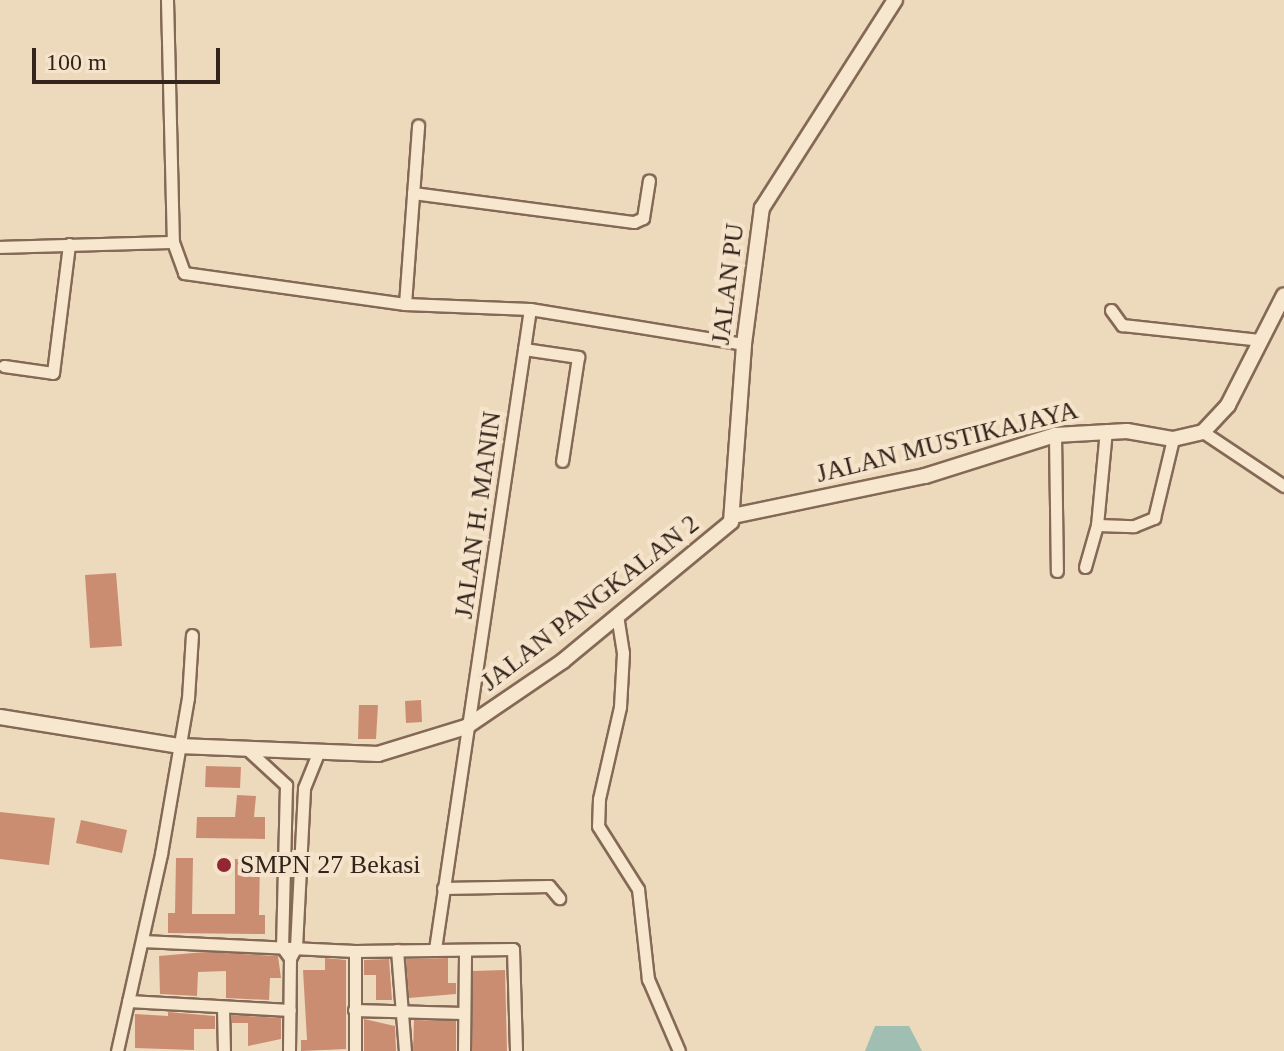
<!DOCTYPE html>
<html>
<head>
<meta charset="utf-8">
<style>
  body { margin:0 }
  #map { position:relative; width:1284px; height:1051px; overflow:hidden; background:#edd9bc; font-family:Georgia,serif }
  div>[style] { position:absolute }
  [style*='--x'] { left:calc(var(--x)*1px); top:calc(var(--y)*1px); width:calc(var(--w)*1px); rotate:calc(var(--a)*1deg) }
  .water>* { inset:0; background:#a0beb2 }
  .building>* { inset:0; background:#cb8d72 }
  .roads { filter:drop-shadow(2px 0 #846956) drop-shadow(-2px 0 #846956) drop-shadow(0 2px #846956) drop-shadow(0 -2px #846956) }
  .minor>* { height:11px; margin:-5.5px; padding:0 5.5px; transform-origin:5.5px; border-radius:5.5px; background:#f8e7cf }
  .tertiary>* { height:14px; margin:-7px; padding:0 7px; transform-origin:7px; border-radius:7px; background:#f8e7cf }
  .dots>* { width:22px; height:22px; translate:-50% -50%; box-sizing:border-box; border:4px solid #f5e4cb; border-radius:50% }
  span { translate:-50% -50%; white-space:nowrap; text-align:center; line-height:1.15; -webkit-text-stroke:8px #f5e4cb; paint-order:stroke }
  .street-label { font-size:26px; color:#33241b }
  .poi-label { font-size:26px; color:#33241b }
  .left { translate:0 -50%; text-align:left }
  .scale { position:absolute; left:32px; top:48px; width:188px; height:36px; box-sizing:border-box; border:4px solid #33241b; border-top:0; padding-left:10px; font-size:24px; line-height:28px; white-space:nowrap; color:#33241b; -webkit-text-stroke:6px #f5e4cb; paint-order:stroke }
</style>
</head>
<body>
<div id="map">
  <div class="water">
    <div style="clip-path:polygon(875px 1026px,909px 1026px,922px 1051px,865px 1051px)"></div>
  </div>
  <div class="building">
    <div style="clip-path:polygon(116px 573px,122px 646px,90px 648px,85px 575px)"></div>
    <div style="clip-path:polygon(421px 700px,422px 722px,406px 723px,405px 701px)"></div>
    <div style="clip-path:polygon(359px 705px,378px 705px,376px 739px,358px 739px)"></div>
    <div style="clip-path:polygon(206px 766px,241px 767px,240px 788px,205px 787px)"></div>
    <div style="clip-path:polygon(237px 795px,256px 796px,254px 817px,265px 817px,265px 839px,196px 838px,197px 817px,235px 817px)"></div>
    <div style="clip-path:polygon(0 812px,55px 818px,49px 865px,0 859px)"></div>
    <div style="clip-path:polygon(81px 820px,127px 830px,122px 853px,76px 843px)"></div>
    <div style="clip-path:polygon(176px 858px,193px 858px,192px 914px,235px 914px,235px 859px,260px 859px,259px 915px,265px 915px,265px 934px,168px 933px,168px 913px,175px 913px)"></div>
    <div style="clip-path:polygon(205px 952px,278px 956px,281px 978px,270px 978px,269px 1000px,226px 998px,226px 971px,198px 972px,197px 996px,160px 994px,159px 956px)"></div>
    <div style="clip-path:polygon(325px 958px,346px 960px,346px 1049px,301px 1051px,301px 1040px,307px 1040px,303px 970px,325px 970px)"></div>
    <div style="clip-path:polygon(448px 958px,448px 983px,456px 983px,456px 994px,409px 998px,406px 959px)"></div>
    <div style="clip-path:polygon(389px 959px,392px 1000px,376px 1000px,376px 975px,364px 975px,364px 960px)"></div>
    <div style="clip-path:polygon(505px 970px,507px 1051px,472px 1051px,473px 971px)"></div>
    <div style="clip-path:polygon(168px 1012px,215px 1016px,215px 1029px,194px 1029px,194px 1050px,135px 1048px,135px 1014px,168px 1016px)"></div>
    <div style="clip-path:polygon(232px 1015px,281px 1018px,281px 1039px,248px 1046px,248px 1023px,232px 1023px)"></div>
    <div style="clip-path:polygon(364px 1019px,395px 1026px,396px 1051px,364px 1051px)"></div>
    <div style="clip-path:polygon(414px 1020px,456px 1021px,456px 1051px,413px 1051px)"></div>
  </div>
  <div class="roads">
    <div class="minor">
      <div style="--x:167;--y:0;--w:242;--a:88.6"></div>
      <div style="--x:173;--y:242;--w:33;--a:70"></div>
      <div style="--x:184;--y:273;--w:223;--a:8"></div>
      <div style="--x:405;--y:304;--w:125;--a:2.3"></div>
      <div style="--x:530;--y:309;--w:217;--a:9.3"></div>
      <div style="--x:413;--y:193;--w:223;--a:7.5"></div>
      <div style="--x:634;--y:222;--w:10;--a:-24"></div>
      <div style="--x:643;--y:218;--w:38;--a:-81"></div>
      <div style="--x:0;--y:247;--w:173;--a:-1.7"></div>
      <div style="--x:405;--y:304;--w:179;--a:-85.8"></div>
      <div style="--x:1111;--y:310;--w:19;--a:54"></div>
      <div style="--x:1122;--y:325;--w:138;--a:6.2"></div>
      <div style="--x:524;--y:349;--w:55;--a:8.4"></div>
      <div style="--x:578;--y:357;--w:105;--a:98.7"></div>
      <div style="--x:4;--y:366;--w:49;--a:8.1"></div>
      <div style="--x:53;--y:373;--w:130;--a:-82.9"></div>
      <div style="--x:1203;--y:432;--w:97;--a:33.7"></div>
      <div style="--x:1055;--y:435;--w:136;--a:89.2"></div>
      <div style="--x:1097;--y:525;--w:37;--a:2"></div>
      <div style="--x:1134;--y:526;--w:22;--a:-22"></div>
      <div style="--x:1154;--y:518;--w:81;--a:-76.5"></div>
      <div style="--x:1085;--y:567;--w:44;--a:-74.1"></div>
      <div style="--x:1097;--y:525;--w:95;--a:-84.6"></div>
      <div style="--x:617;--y:615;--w:38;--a:81"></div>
      <div style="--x:623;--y:653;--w:54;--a:93.2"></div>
      <div style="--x:620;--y:707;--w:94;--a:102.9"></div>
      <div style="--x:599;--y:799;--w:27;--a:92"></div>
      <div style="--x:598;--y:826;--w:75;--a:57.6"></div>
      <div style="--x:638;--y:889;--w:91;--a:83.7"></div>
      <div style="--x:648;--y:979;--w:78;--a:66.7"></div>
      <div style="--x:248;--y:750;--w:52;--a:42.6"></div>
      <div style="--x:286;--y:785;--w:162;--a:91.4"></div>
      <div style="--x:282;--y:947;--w:14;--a:54"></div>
      <div style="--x:290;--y:958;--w:13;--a:-61"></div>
      <div style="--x:296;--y:947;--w:159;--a:-87.1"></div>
      <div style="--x:304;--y:788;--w:35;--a:-68"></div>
      <div style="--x:443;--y:888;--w:106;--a:-1.1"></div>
      <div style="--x:549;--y:886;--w:16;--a:50"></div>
      <div style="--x:142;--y:941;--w:213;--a:2.7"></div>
      <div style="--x:355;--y:951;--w:158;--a:-0.7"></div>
      <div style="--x:513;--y:949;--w:102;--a:88.3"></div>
      <div style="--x:435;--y:949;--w:647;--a:-81.56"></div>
      <div style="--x:397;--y:950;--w:101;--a:85.5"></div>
      <div style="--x:128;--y:1001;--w:162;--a:3.2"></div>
      <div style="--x:223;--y:1008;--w:43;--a:88.7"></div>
      <div style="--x:354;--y:1010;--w:108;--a:1.6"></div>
      <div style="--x:117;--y:1051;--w:202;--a:-77.4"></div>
      <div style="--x:161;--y:854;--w:158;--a:-80.2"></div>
      <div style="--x:188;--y:698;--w:63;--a:-86.4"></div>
      <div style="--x:289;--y:1051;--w:93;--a:-89.4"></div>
      <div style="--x:355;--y:1051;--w:100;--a:-90"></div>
      <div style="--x:464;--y:1051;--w:100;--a:-89.4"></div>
    </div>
    <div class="tertiary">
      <div style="--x:733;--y:516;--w:196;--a:-11.8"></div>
      <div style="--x:925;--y:476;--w:136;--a:-17.5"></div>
      <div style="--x:1055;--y:435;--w:72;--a:-3.2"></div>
      <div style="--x:1127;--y:431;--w:47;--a:9.9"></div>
      <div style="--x:1173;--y:439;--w:31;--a:-13"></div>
      <div style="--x:1203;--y:432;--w:37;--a:-47"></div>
      <div style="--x:1228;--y:405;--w:123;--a:-63"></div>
      <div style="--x:0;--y:717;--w:181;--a:9.2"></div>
      <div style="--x:179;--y:746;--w:199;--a:2.3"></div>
      <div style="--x:378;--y:754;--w:92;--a:-17.1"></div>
      <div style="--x:466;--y:727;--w:117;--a:-34.2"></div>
      <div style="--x:563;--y:661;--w:218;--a:-39.6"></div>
      <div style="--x:731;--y:522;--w:178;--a:-85.8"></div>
      <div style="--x:744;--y:344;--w:137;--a:-82.5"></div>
      <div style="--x:762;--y:208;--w:247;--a:-57.4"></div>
    </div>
  </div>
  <div class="dots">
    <div style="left:224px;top:865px;background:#922633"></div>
  </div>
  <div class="street-label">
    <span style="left:728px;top:284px;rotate:-83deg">JALAN PU</span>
    <span style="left:947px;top:442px;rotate:-14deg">JALAN MUSTIKAJAYA</span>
    <span style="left:478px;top:515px;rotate:-82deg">JALAN H. MANIN</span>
    <span style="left:590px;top:603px;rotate:-38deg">JALAN PANGKALAN 2</span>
  </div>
  <div class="poi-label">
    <span class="left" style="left:240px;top:865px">SMPN 27 Bekasi</span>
  </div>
  <div class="scale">100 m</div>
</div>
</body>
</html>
